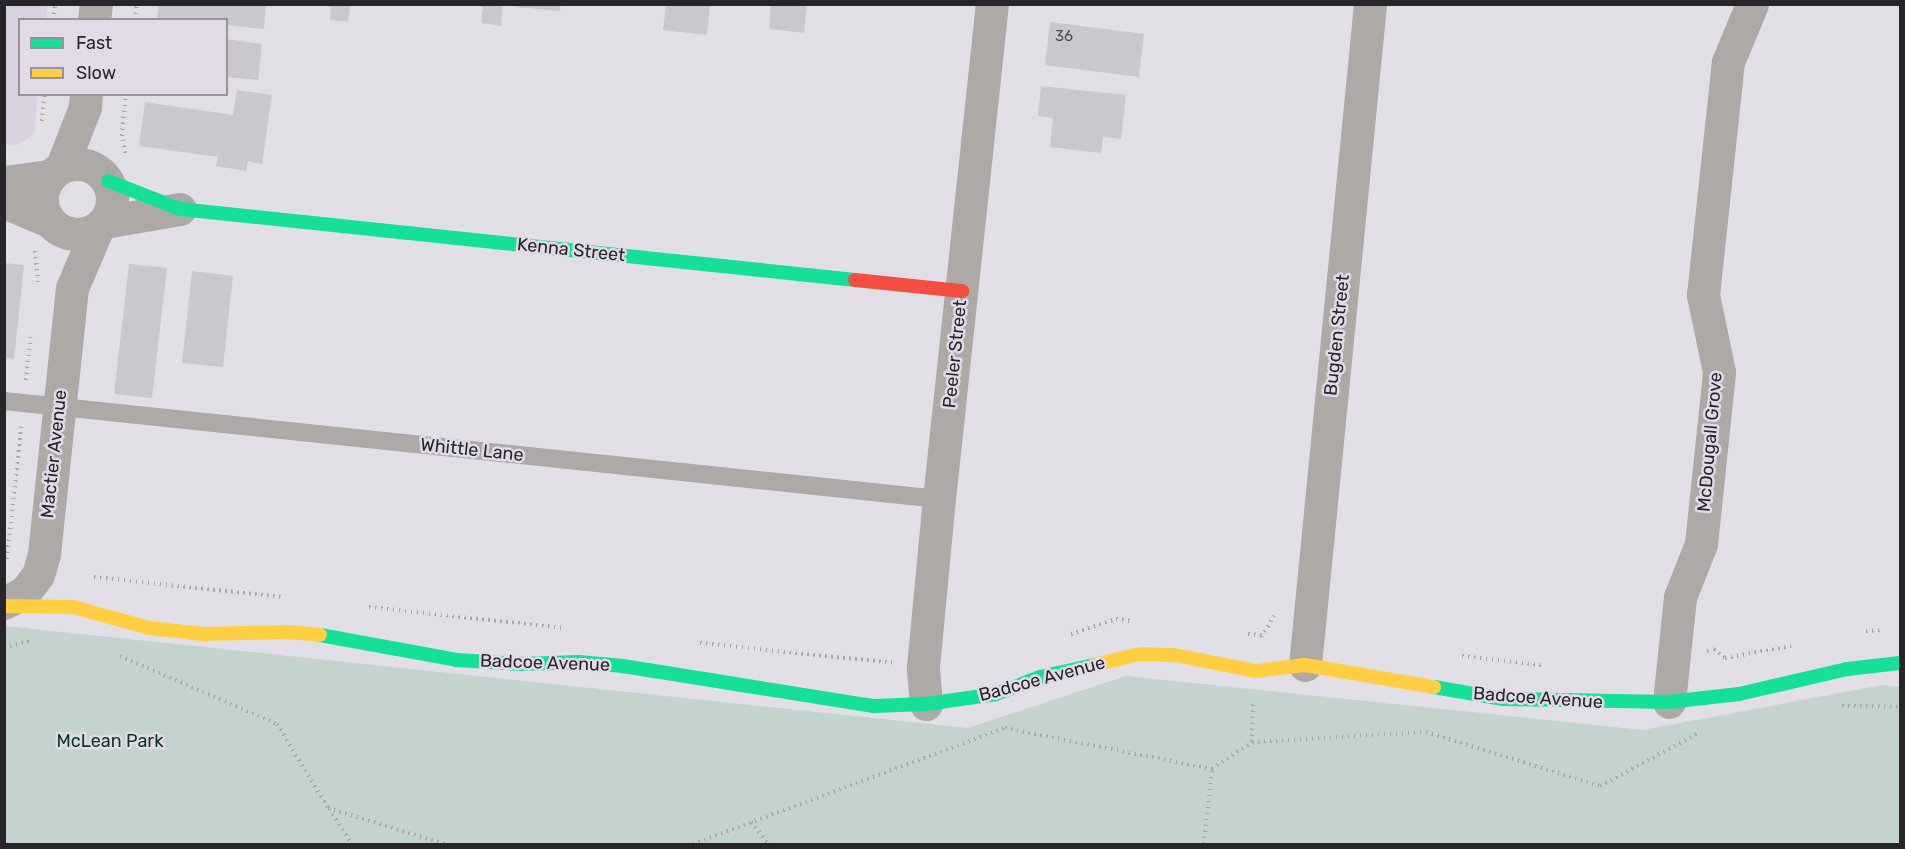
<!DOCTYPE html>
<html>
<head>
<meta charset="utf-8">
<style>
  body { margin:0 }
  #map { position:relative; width:1905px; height:849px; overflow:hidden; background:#e2dee6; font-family:Rubik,sans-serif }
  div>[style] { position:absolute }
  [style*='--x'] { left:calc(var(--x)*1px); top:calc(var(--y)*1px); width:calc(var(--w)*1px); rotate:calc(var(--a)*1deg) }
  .built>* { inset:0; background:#d9d2e1 }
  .green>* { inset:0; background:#c3d3cd }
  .building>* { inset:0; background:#cac7cd }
  .path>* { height:4px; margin-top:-2px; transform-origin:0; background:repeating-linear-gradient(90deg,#aaa7a9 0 1.5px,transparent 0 6px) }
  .lane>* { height:18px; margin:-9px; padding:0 9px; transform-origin:9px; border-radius:9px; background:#aca9a6 }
  .street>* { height:33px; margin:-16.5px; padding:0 16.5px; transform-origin:16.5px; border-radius:16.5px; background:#aca9a6 }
  .street>.ring { margin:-16.5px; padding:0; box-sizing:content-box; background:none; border:33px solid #aca9a6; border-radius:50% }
  .fast>* { height:14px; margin:-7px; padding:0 7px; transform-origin:7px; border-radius:7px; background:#16e098 }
  .slow>* { height:14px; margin:-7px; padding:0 7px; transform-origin:7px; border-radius:7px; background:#ffcf43 }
  .jam>* { height:14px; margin:-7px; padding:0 7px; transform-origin:7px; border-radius:7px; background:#f24e42 }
  span { translate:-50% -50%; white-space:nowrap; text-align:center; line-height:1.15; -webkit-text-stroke:5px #e1dbe9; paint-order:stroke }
  .number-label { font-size:15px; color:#524f54 }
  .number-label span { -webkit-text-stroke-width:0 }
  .street-label { font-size:18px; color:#27252a }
  .park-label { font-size:18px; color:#063824 }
  .frame { position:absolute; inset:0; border:6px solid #27252a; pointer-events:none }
  .legend { position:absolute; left:18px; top:18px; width:210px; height:78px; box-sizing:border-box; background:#e1dbe9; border:2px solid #97929d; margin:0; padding:8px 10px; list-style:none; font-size:18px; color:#27252a }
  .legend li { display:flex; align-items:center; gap:12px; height:30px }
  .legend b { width:30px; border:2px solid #97929d }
</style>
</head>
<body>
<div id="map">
  <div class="built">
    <div style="clip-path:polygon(5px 4px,48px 5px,46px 19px,20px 20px,20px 94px,38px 95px,34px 134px,18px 145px,5px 144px)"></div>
  </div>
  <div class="green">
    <div style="clip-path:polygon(5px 626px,968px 728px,1126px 676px,1643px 730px,1882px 685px,1900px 687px,1900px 844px,5px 844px)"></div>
  </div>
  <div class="building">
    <div style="clip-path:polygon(159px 4px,266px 4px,264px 29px,226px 25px,226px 20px,157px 18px)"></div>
    <div style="clip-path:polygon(476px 4px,503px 4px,501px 26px,481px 23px,483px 7px)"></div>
    <div style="clip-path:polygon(516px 4px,561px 4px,560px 11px,515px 7px)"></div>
    <div style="clip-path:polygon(771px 4px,807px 4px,804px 33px,769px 29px)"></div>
    <div style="clip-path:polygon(325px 5px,350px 5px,348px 22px,330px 20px,331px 7px)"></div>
    <div style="clip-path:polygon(666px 5px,710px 5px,707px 35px,663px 30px)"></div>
    <div style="clip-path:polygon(1050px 22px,1144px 34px,1139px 77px,1045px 65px)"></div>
    <div style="clip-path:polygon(226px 39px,262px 44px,258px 80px,226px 77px)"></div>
    <div style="clip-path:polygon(1041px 86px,1126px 95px,1121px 139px,1103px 137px,1101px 153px,1050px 147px,1053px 118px,1038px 116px)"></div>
    <div style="clip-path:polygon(237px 90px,272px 95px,262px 164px,248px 161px,246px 171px,216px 166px,218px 157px,139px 146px,145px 102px,233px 115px)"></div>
    <div style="clip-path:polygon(4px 263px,24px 265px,14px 359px,4px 358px)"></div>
    <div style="clip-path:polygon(129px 264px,167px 268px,152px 398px,114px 394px)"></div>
    <div style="clip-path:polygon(192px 271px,233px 276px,223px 367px,182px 363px)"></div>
  </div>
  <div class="path">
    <div style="--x:54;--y:20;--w:16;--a:-86"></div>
    <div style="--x:135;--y:20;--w:16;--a:-83"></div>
    <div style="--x:42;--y:121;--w:27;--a:-84"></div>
    <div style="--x:125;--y:153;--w:17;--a:-100"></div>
    <div style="--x:122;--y:136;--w:42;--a:-84.6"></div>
    <div style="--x:35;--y:251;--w:31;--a:84"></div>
    <div style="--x:26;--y:380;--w:43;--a:-83.4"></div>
    <div style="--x:7;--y:559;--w:133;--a:-83.9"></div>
    <div style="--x:94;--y:577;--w:188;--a:6.1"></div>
    <div style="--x:369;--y:607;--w:193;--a:6.2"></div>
    <div style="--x:1866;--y:631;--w:17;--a:-3"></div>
    <div style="--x:1071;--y:634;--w:47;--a:-18.4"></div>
    <div style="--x:1116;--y:619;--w:15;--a:8"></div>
    <div style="--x:1248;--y:634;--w:17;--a:7"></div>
    <div style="--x:1261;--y:637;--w:25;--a:-58"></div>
    <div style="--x:700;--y:643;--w:193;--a:5.9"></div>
    <div style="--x:4;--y:647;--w:30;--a:-12"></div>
    <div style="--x:1707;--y:651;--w:7;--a:-16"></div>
    <div style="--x:1714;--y:649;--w:14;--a:39"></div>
    <div style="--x:1725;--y:658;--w:67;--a:-10.3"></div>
    <div style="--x:120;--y:656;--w:171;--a:23.4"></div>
    <div style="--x:277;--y:724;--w:98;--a:58.7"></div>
    <div style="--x:328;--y:808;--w:122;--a:17.1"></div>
    <div style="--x:1462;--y:656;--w:80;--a:6.5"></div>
    <div style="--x:1842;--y:706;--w:58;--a:1"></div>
    <div style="--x:1252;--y:742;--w:38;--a:-88"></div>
    <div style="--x:329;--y:809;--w:42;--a:56.7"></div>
    <div style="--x:751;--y:822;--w:28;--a:51"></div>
    <div style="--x:693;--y:844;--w:333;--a:-20.4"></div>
    <div style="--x:1005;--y:728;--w:211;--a:11.2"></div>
    <div style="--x:1212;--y:769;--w:48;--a:-34"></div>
    <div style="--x:1252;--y:742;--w:174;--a:-3.3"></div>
    <div style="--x:1426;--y:732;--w:182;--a:17.2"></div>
    <div style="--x:1600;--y:786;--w:112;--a:-28.2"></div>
    <div style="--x:1204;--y:844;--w:75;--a:-83.9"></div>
  </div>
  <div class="lane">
    <div style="--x:4;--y:401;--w:940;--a:5.98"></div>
  </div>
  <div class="street">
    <div style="--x:94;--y:20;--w:16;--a:-83"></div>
    <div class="ring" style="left:42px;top:164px;width:37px;height:37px"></div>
    <div style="--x:62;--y:166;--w:63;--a:-68.7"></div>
    <div style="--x:85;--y:107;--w:13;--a:-86"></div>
    <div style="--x:4;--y:182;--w:45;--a:-7.6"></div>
    <div style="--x:4;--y:202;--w:49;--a:22.9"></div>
    <div style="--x:104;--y:222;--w:77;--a:-9.7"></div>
    <div style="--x:4;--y:603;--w:24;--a:-28"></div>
    <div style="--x:25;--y:592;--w:21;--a:-53"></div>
    <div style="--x:38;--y:575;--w:22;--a:-74"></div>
    <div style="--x:44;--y:554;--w:267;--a:-84"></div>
    <div style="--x:72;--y:288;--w:66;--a:-66.9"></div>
    <div style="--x:1305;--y:665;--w:664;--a:-84.38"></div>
    <div style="--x:1669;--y:702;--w:106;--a:-84"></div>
    <div style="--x:1680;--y:597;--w:57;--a:-68.4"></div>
    <div style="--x:1701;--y:544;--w:173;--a:-84"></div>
    <div style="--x:1719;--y:372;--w:79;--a:-101.7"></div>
    <div style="--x:1703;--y:295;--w:234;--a:-83.9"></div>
    <div style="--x:1728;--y:62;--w:63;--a:-67.5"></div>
    <div style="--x:926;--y:704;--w:37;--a:-95"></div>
    <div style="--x:923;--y:667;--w:169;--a:-84.6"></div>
    <div style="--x:939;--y:499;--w:498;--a:-83.9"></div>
  </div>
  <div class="fast">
    <div style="--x:108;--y:181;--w:77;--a:21.3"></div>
    <div style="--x:180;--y:209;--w:679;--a:6"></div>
    <div style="--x:320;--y:635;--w:139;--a:10.3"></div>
    <div style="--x:457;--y:660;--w:63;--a:3.6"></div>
    <div style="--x:520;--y:664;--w:59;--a:-1.9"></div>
    <div style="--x:579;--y:662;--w:44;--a:5.2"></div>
    <div style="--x:623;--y:666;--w:254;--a:9.1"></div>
    <div style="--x:874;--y:706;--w:52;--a:-2.2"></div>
    <div style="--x:926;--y:704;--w:71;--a:-8.1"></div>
    <div style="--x:996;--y:694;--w:47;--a:-21.1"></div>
    <div style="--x:1040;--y:677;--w:55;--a:-12.5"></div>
    <div style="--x:1434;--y:687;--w:70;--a:9.9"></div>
    <div style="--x:1503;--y:699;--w:166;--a:1"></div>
    <div style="--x:1669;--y:702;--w:70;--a:-6.5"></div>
    <div style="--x:1739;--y:694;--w:111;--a:-13"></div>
    <div style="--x:1847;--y:669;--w:53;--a:-6.5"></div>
  </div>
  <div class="slow">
    <div style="--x:4;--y:606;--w:69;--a:0.8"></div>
    <div style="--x:73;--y:607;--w:79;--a:15.4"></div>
    <div style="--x:149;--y:628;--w:55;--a:6.2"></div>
    <div style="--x:204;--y:634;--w:84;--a:-1.4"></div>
    <div style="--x:288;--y:632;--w:32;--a:5"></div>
    <div style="--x:1094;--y:665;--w:48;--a:-13.2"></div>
    <div style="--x:1141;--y:654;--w:33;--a:2"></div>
    <div style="--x:1174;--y:655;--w:84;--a:11"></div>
    <div style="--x:1256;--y:671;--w:49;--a:-7"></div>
    <div style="--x:1305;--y:665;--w:131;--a:9.7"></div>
  </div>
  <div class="jam">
    <div style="--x:855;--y:280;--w:108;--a:5.9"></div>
  </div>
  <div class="number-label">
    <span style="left:1064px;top:37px">36</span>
  </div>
  <div class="street-label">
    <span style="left:571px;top:250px;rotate:6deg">Kenna Street</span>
    <span style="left:1337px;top:335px;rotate:-84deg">Bugden Street</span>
    <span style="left:955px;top:354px;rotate:-84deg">Peeler Street</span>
    <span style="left:1710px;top:442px;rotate:-85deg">McDougall Grove</span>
    <span style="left:472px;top:450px;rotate:6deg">Whittle Lane</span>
    <span style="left:54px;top:454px;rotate:-84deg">Mactier Avenue</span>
    <span style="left:545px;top:663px;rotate:2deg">Badcoe Avenue</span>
    <span style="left:1042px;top:679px;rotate:-15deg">Badcoe Avenue</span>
    <span style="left:1538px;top:698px;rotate:4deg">Badcoe Avenue</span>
  </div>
  <div class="park-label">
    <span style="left:110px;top:741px">McLean Park</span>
  </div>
  <div class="frame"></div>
  <ul class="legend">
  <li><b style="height:8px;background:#16e098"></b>Fast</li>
  <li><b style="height:8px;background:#ffcf43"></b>Slow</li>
  </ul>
</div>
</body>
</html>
